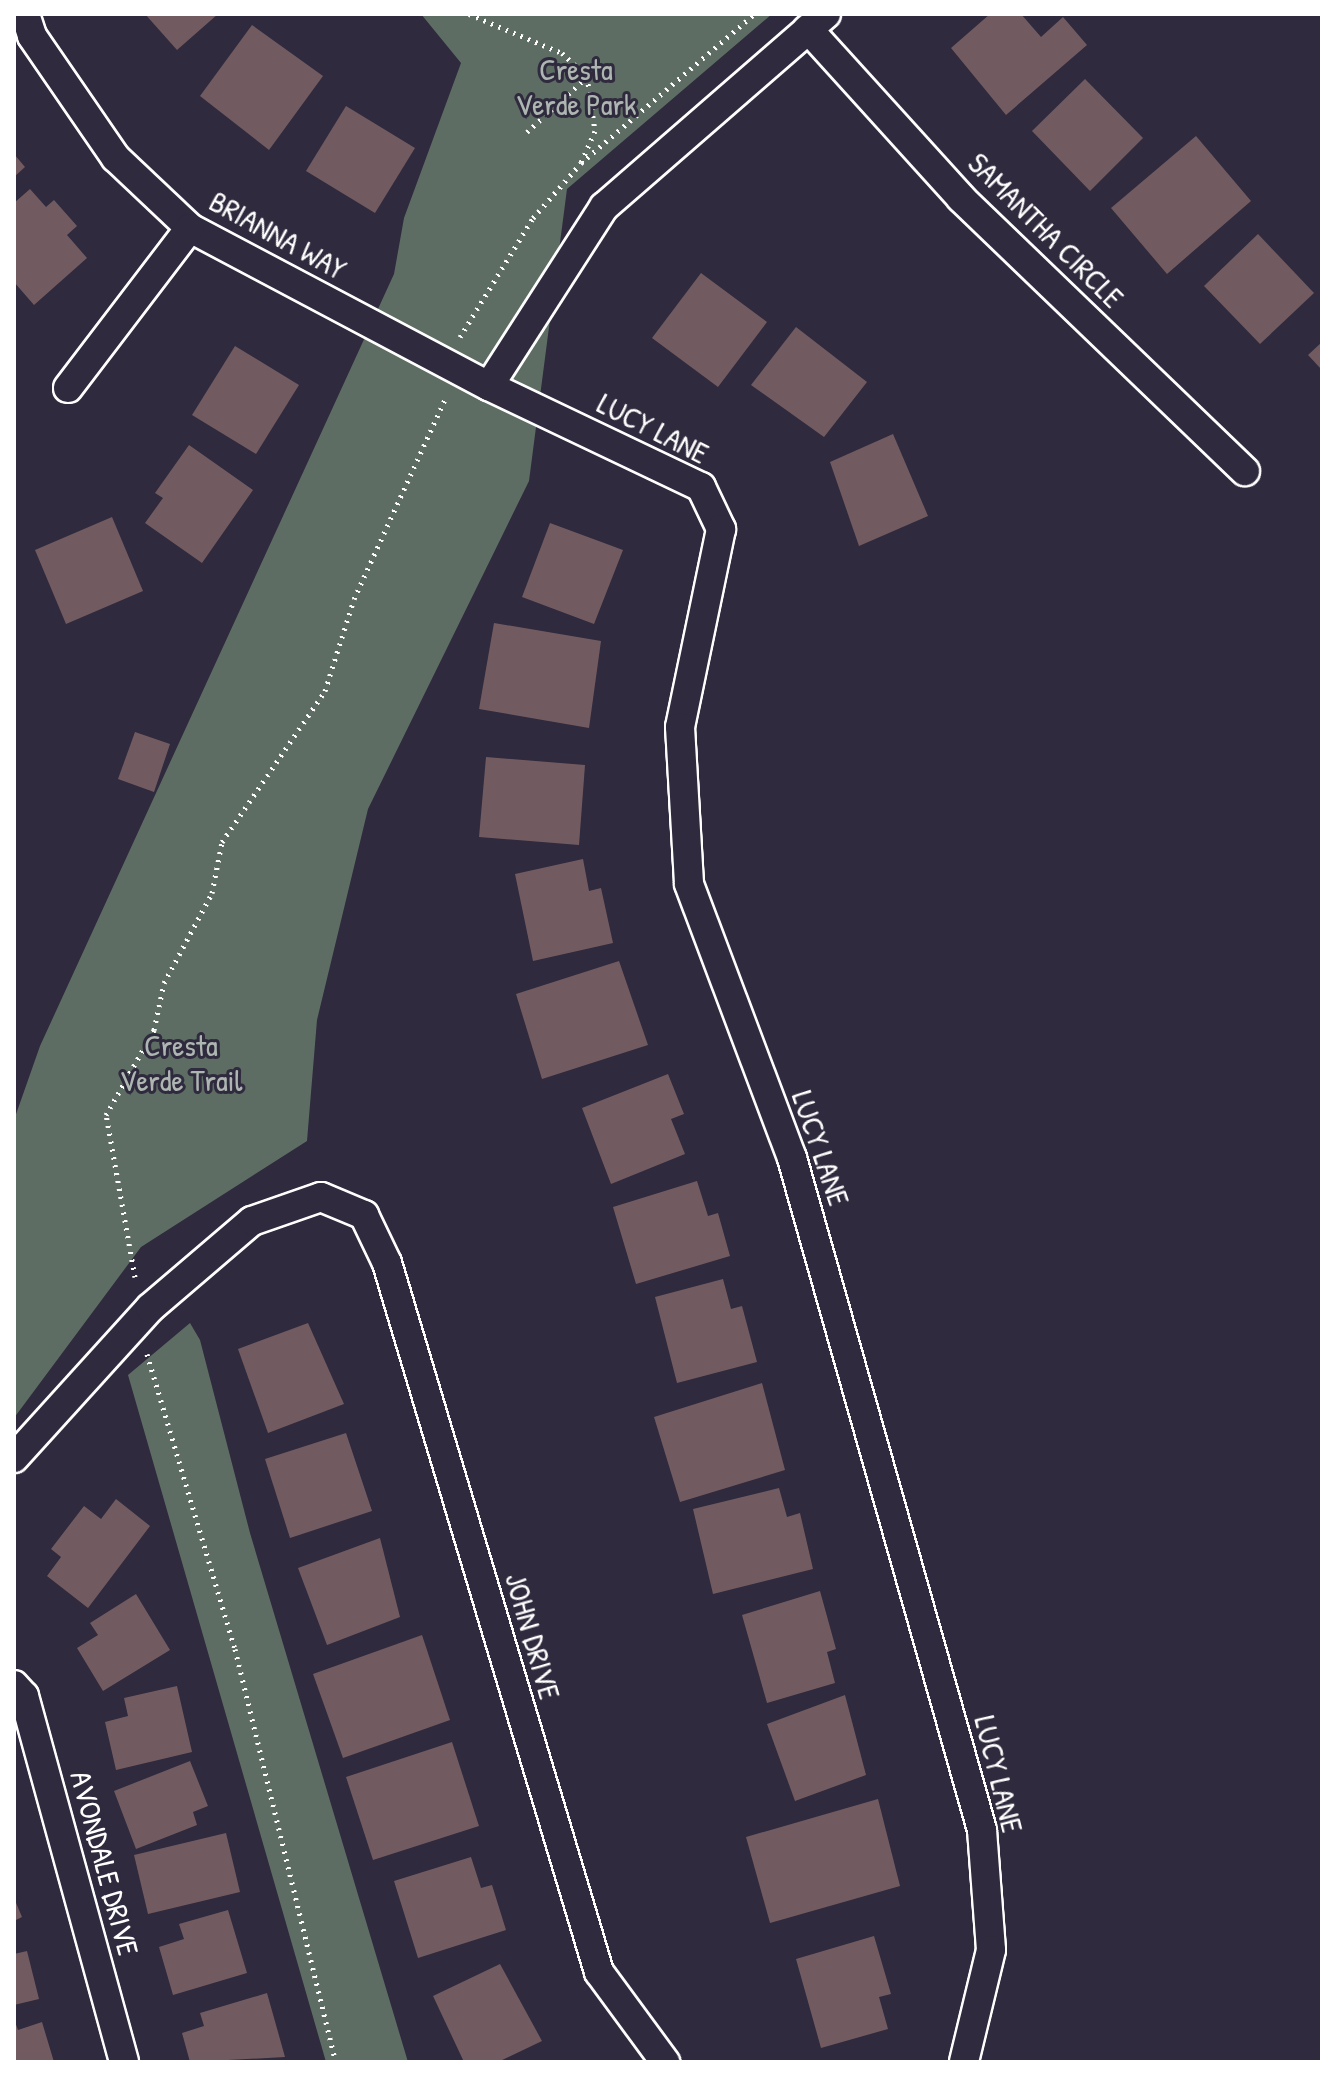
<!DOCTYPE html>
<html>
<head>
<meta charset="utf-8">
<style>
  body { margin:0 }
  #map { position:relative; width:1336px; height:2076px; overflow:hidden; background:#2f2a3d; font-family:"Patrick Hand",sans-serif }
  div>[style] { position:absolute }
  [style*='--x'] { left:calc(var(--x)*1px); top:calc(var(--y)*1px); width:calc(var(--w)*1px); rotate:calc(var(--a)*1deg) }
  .green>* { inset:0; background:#5d6d64 }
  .building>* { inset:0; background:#725b60 }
  .path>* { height:5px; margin-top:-2.5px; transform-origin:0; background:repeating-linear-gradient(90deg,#fff 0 2px,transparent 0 8px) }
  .roads { filter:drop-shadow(2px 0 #fff) drop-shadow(-2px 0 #fff) drop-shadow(0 2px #fff) drop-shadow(0 -2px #fff) }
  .street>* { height:28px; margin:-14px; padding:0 14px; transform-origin:14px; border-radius:14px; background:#2f2a3d }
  span { translate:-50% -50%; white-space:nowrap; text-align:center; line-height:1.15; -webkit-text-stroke:6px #2f2a3d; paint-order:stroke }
  .park-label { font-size:30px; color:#aeb6b2 }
  .street-label { font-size:30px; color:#fff }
  .frame { position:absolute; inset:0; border:16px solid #fff; pointer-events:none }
</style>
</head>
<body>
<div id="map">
  <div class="green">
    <div style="clip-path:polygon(421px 14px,772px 14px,567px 189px,529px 481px,368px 809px,317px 1020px,307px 1141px,141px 1247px,14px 1418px,14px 1120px,40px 1046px,394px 274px,404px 218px,461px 63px)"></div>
    <div style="clip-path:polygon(190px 1323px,200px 1340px,250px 1533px,408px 2062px,326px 2062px,128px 1375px)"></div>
  </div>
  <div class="building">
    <div style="clip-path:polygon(145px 14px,218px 14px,177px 50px)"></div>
    <div style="clip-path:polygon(990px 14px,1021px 14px,1041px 37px,1063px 17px,1087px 45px,1006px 115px,951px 48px)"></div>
    <div style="clip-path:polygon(252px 25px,323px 76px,269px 150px,200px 96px)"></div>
    <div style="clip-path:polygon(1085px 79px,1143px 138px,1090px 191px,1032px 131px)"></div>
    <div style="clip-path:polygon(346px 106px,415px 148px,375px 213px,306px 171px)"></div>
    <div style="clip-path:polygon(1196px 136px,1251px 201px,1167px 274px,1111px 208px)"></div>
    <div style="clip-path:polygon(14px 154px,25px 167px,14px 177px)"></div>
    <div style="clip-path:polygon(30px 189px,46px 207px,54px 200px,77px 226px,67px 235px,87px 258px,34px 305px,14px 282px,14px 203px)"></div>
    <div style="clip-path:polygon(1258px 234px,1314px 293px,1260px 344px,1204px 286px)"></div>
    <div style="clip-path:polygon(701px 273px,767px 322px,718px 387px,652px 338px)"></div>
    <div style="clip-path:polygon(796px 327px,867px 382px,824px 437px,751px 385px)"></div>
    <div style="clip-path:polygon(1322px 342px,1322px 370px,1308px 355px)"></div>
    <div style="clip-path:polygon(235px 346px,299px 385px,256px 454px,192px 415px)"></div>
    <div style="clip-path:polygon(893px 434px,928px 516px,859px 546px,830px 462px)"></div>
    <div style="clip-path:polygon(189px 445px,253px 490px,202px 563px,145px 523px,163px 498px,155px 493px)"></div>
    <div style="clip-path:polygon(112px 517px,143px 591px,66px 624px,35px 550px)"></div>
    <div style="clip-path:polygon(550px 523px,623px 550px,594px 624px,522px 597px)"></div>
    <div style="clip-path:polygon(494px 623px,601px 641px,589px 728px,479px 709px)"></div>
    <div style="clip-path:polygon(135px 732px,170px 744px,154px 792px,118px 779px)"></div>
    <div style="clip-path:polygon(486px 757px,585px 765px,579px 845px,479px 837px)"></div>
    <div style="clip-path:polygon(583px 859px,589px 891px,601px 888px,613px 943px,533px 961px,515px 874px)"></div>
    <div style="clip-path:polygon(619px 961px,648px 1045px,542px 1079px,516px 994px)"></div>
    <div style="clip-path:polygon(668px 1074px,684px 1114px,671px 1119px,685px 1154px,611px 1184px,582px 1108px)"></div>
    <div style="clip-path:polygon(697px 1181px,708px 1216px,718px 1213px,730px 1256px,636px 1284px,613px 1207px)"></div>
    <div style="clip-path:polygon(723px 1279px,731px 1309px,742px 1306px,757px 1362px,677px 1383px,655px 1297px)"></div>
    <div style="clip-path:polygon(308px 1323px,344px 1404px,268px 1433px,238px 1349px)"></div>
    <div style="clip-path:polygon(762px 1383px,785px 1470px,680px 1502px,654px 1417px)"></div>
    <div style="clip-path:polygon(346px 1433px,372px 1511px,290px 1538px,265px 1459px)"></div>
    <div style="clip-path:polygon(779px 1488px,787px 1517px,800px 1513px,813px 1569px,713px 1594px,693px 1509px)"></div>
    <div style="clip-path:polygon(116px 1499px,150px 1526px,88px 1608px,47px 1576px,61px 1557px,51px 1549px,84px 1506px,101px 1519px)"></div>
    <div style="clip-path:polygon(380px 1538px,400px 1617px,327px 1645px,298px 1568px)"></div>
    <div style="clip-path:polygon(820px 1591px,836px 1649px,827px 1652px,835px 1683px,767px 1703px,742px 1615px)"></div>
    <div style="clip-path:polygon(136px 1594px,170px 1650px,103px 1691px,77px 1648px,98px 1635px,90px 1623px)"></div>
    <div style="clip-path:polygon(422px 1635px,450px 1720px,343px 1758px,313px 1674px)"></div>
    <div style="clip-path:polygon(177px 1686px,192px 1752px,116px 1770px,105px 1722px,128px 1716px,124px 1698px)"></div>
    <div style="clip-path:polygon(845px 1695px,866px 1775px,795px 1801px,767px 1724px)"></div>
    <div style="clip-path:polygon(452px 1742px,479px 1826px,373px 1860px,346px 1777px)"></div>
    <div style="clip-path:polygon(190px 1761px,208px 1806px,193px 1812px,197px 1825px,136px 1849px,114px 1791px)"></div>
    <div style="clip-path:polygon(878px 1799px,900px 1886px,770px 1923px,746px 1837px)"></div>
    <div style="clip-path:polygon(226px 1833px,240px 1892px,148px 1914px,134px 1855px)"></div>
    <div style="clip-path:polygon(471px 1857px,481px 1888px,492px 1885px,506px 1930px,418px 1958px,394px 1881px)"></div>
    <div style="clip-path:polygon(14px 1898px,22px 1917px,14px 1921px)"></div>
    <div style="clip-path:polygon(228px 1910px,247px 1973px,173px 1995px,159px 1947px,184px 1939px,179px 1924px)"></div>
    <div style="clip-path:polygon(874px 1936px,891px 1994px,879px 1997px,888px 2029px,821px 2048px,796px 1959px)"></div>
    <div style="clip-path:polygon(27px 1951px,39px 1999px,14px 2005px,14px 1954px)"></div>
    <div style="clip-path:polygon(500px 1964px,542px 2041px,498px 2062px,464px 2062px,433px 1996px)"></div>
    <div style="clip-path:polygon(267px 1993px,285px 2057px,190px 2062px,182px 2033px,204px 2026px,200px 2013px)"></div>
    <div style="clip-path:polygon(14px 2019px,18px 2030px,42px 2022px,54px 2062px,14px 2062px)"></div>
  </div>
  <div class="path">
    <div style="--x:469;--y:14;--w:101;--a:22.8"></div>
    <div style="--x:562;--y:53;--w:34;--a:43"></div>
    <div style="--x:587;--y:76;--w:56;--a:81.7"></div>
    <div style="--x:595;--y:131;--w:35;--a:114"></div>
    <div style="--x:581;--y:163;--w:228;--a:-40.7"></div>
    <div style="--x:527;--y:132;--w:81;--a:-42.5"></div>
    <div style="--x:460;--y:337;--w:140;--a:-58.5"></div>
    <div style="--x:533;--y:218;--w:73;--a:-48.9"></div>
    <div style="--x:135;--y:1277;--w:165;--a:-100.1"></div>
    <div style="--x:106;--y:1115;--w:98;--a:-60.5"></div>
    <div style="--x:154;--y:1030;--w:48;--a:-78"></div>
    <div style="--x:164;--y:983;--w:102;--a:-61.9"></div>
    <div style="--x:212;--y:893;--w:52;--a:-78.9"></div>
    <div style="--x:222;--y:842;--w:183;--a:-55.7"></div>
    <div style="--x:325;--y:691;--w:96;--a:-72.5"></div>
    <div style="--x:354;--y:599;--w:222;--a:-65.5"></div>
    <div style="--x:147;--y:1354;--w:308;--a:73.4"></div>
    <div style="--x:235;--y:1649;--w:425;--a:76.3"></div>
  </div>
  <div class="roads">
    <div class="street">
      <div style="--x:25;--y:14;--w:23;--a:72"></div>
      <div style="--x:32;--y:36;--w:148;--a:55.5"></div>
      <div style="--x:116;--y:158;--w:102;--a:43.4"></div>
      <div style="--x:190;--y:228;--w:338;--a:27.9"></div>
      <div style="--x:489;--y:386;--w:235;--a:25.5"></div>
      <div style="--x:701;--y:487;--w:47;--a:64.5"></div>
      <div style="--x:721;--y:529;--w:202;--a:101.7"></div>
      <div style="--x:680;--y:727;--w:157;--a:86.7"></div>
      <div style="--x:689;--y:884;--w:293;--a:69.4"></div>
      <div style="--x:792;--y:1158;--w:698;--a:74.21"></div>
      <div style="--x:982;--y:1830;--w:120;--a:85.7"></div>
      <div style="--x:991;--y:1950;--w:115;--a:103.6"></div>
      <div style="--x:808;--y:29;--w:228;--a:47.8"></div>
      <div style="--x:961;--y:198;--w:394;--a:43.9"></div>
      <div style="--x:489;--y:386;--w:213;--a:-57.3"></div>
      <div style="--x:604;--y:207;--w:294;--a:-41"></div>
      <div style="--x:68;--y:388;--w:201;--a:-52.7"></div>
      <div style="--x:14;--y:1458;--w:202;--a:-47.8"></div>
      <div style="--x:150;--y:1308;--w:134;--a:-40.5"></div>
      <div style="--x:252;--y:1221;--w:73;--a:-19.2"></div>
      <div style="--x:321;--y:1197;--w:47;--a:22.7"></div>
      <div style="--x:364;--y:1215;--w:53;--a:64.4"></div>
      <div style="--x:387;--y:1263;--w:740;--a:73.35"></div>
      <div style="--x:599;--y:1972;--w:112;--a:53.7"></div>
      <div style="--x:14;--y:1685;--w:15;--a:48"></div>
      <div style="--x:24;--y:1696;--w:379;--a:74.7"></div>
    </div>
  </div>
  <div class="park-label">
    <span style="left:576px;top:86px">Cresta<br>Verde Park</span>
    <span style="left:181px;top:1062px">Cresta<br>Verde Trail</span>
  </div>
  <div class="street-label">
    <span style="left:1046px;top:230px;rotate:45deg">SAMANTHA CIRCLE</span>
    <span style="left:278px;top:235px;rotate:29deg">BRIANNA WAY</span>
    <span style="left:653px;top:428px;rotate:27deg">LUCY LANE</span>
    <span style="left:821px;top:1148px;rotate:71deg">LUCY LANE</span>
    <span style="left:533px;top:1636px;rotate:74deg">JOHN DRIVE</span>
    <span style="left:999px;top:1774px;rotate:76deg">LUCY LANE</span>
    <span style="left:105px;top:1863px;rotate:75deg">AVONDALE DRIVE</span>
  </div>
  <div class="frame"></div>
</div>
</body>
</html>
